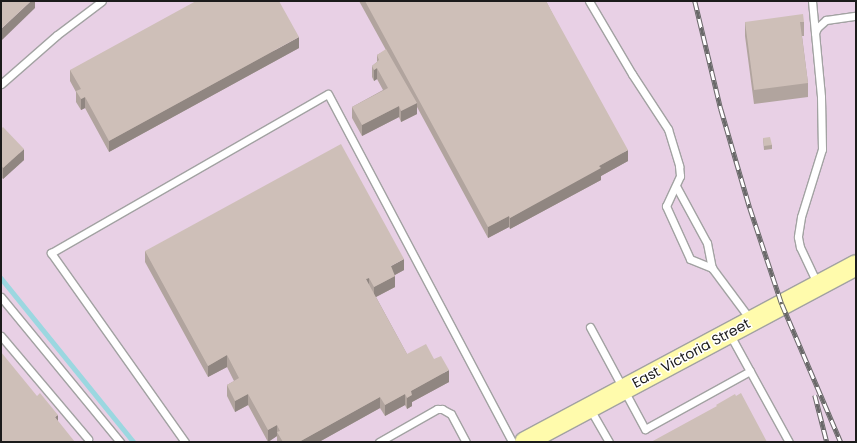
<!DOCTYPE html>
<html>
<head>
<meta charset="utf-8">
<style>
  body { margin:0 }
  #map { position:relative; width:857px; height:443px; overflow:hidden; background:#eee7df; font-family:Poppins,sans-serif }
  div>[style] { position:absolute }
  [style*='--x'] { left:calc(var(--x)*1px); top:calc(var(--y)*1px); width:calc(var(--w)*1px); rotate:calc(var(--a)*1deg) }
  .industrial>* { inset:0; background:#e8d0e5 }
  .stream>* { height:4.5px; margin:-2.25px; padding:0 2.25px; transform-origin:2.25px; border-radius:2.25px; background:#9bd7e0 }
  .roads { filter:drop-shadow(1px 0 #a2a2a2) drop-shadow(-1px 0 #a2a2a2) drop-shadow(0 1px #a2a2a2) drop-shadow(0 -1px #a2a2a2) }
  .lane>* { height:7px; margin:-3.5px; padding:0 3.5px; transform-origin:3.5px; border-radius:3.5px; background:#fff }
  .secondary>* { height:20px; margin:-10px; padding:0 10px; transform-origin:10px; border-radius:10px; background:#fffbac }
  .rail>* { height:4.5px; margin-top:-2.25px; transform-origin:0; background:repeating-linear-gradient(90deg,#fff 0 9px,#696969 0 18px); box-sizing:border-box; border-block:1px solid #696969 }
  .wall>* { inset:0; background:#b1a49e }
  .shaded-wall>* { inset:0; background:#908681 }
  .building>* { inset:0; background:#cebfb8 }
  span { translate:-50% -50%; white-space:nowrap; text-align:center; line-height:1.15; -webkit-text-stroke:3px #fff; paint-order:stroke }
  .street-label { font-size:14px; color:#1b1b1b }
  .frame { position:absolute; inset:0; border:2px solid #1b1b1b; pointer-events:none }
</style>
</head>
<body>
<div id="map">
  <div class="industrial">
    <div style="clip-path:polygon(1px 1px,856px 1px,856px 442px,1px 442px)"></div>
  </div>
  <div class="stream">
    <div style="--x:1;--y:278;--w:211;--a:51"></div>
  </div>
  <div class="roads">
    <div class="lane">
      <div style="--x:589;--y:1;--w:85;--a:59.5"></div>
      <div style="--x:632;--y:74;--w:66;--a:56.8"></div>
      <div style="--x:668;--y:129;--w:39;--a:73"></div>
      <div style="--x:679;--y:166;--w:10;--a:84"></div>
      <div style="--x:680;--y:176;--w:33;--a:115"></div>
      <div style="--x:666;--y:206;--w:58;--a:65.6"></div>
      <div style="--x:690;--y:259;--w:24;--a:22"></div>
      <div style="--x:812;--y:1;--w:96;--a:84.6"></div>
      <div style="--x:821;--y:97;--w:52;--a:88.9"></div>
      <div style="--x:822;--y:149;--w:71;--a:107.2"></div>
      <div style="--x:801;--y:217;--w:20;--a:99"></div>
      <div style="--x:798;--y:237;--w:10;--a:79"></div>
      <div style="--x:800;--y:247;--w:42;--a:64.7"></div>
      <div style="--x:815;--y:33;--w:5;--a:-68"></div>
      <div style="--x:817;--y:28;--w:12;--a:-42"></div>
      <div style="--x:826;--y:20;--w:30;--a:-8"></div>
      <div style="--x:1;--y:84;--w:74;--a:-41.2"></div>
      <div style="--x:57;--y:35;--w:56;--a:-37.1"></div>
      <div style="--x:676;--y:186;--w:65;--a:61.5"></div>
      <div style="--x:707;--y:243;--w:25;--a:79"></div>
      <div style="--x:712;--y:268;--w:64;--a:53.3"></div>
      <div style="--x:1;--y:297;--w:188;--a:50.6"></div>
      <div style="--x:590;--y:327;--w:116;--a:61.7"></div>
      <div style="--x:645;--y:429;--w:120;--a:-28.9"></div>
      <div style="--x:729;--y:333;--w:124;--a:61.2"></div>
      <div style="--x:1;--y:336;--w:135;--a:49.8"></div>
      <div style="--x:590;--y:409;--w:38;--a:60"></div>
      <div style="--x:185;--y:442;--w:232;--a:-125.3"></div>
      <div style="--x:51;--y:253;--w:319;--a:-29.9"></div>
      <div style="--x:328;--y:94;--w:394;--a:62.1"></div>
      <div style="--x:379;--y:442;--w:67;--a:-29.6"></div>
      <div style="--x:437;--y:409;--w:5;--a:0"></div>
      <div style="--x:442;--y:409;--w:10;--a:29"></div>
      <div style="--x:451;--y:414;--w:32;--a:62"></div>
    </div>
    <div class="secondary">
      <div style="--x:525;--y:442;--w:375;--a:-28.1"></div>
    </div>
  </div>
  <div class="rail">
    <div style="--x:695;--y:1;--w:111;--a:76.5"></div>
    <div style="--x:721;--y:109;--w:103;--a:73.7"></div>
    <div style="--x:750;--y:208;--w:101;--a:71.6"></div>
    <div style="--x:782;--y:304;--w:150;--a:66.9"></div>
    <div style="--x:815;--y:395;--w:49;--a:75.7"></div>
  </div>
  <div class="wall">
    <div style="clip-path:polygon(359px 1px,546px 1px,628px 161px,601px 176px,601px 180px,510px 229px,509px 227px,488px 238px,417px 107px,417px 114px,401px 122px,399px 117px,362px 136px,352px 118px,352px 107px,383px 90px,377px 79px,374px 81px,372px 77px,372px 66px,377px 62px,377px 55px,386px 50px)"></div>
    <div style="clip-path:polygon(745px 22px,804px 22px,804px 36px,802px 36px,808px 83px,808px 97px,754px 104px,745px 36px)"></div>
    <div style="clip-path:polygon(299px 48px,109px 152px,85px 108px,81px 110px,76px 102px,76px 92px,70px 81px,70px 70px)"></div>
    <div style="clip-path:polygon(1px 129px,24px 160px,3px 179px,1px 177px)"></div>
    <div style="clip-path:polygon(763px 138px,772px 145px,772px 149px,764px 150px)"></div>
    <div style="clip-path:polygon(145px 251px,404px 270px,395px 275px,395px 287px,376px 297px,407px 354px,434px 359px,449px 382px,412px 402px,412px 406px,407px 409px,405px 405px,385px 416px,380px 408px,319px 442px,277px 442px,277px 436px,268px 442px,248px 405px,235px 412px,227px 396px,227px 385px,234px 381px,227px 367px,208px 377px,145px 262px)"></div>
    <div style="clip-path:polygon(855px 392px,856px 392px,856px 406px,855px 404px)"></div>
  </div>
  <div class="shaded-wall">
    <div style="clip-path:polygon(31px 1px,35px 1px,35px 8px,1px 41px,1px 29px)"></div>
    <div style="clip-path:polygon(299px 37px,299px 48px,109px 152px,109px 141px)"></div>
    <div style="clip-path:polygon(377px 68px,377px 79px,374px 81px,374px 70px)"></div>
    <div style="clip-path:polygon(85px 97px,85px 108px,81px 110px,81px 99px)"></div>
    <div style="clip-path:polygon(417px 103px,417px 114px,401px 122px,401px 111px)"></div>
    <div style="clip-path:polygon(399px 106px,399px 117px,362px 136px,362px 125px)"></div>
    <div style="clip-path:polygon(24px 149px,24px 160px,3px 179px,3px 168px)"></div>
    <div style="clip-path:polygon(628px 150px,628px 161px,601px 176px,601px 180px,510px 229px,510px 218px,599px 166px)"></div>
    <div style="clip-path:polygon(509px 216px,509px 227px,488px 238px,488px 227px)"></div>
    <div style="clip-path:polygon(404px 259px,404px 270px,391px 277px,391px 266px)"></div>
    <div style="clip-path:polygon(395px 276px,395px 287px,374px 298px,374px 287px)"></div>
    <div style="clip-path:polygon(369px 278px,369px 289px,366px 279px)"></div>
    <div style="clip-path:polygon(227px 355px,227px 367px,208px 377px,208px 366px)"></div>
    <div style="clip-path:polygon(449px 370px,449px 382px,412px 402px,412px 406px,407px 409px,407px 398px,411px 391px)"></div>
    <div style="clip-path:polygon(248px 394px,248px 405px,235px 412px,235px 401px)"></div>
    <div style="clip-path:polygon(405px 394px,405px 405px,385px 416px,385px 405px)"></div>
    <div style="clip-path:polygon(380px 397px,380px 408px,319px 442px,299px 442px)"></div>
    <div style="clip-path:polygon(58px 415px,58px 426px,55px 417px)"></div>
    <div style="clip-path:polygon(277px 425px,277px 436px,268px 442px,268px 430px)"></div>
  </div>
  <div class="building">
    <div style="clip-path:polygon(1px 1px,31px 1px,1px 29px)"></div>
    <div style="clip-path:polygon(196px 1px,279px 1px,299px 37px,109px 141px,85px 97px,81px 99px,76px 91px,81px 89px,70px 70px)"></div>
    <div style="clip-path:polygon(365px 1px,546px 1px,628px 150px,599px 166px,601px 168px,510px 218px,509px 216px,488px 227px)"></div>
    <div style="clip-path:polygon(803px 14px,804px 22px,800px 22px,808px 83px,754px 90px,745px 22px)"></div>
    <div style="clip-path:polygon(386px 49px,417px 103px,401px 111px,399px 106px,362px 125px,352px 107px,388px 88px,377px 68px,374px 70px,372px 66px,379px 60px,377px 55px)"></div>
    <div style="clip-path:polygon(3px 127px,24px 149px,3px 168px,1px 165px,1px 129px)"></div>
    <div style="clip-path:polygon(770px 137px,772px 145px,764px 146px,763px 138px)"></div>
    <div style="clip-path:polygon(341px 144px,404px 259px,391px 266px,395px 276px,374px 287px,369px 278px,366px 279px,407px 354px,426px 344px,434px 359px,441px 356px,449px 370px,411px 391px,412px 395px,407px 398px,405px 394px,385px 405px,380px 397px,299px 442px,283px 442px,277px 432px,280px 431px,277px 425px,268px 430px,248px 394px,235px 401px,227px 385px,239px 378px,227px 355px,208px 366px,145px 251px)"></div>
    <div style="clip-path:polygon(1px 352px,37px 396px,40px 393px,58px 415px,55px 417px,75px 442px,1px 442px)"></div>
    <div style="clip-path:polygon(741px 393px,767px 442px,651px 442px,717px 406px,716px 405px,735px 394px,736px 396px)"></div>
  </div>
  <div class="street-label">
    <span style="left:691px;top:353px;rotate:-28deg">East Victoria Street</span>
  </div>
  <div class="frame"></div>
</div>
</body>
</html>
